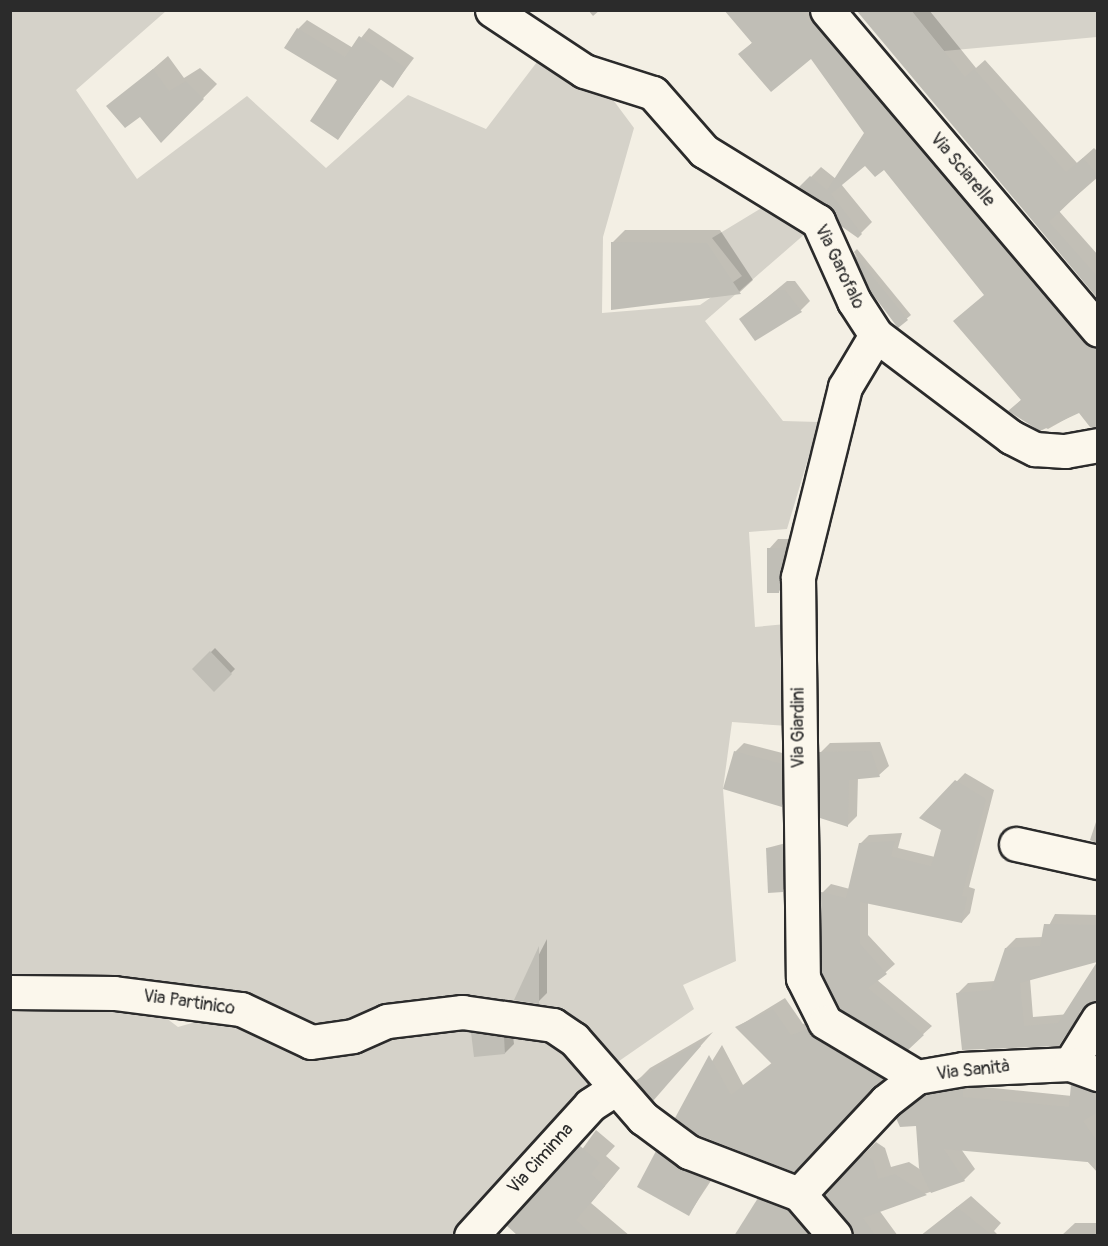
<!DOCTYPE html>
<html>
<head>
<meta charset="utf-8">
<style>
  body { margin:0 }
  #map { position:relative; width:1108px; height:1246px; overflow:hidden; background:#f3efe4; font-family:Pangolin,sans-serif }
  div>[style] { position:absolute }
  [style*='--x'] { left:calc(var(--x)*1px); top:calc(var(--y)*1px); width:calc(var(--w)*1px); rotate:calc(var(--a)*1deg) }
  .green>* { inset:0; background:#d5d2c9 }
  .shadow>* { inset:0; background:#0003 }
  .building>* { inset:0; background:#c0beb6 }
  .roads { filter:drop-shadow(2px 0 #2b2b2b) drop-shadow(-2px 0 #2b2b2b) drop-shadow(0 2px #2b2b2b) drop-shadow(0 -2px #2b2b2b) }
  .minor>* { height:33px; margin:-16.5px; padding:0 16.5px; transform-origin:16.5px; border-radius:16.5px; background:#fbf7ec }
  span { translate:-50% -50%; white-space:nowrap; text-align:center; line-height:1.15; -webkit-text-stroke:4.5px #fbf7ec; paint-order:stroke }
  .street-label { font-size:18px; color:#2b2b2b }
  .frame { position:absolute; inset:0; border:12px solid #2b2b2b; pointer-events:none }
</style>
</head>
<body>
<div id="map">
  <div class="green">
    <div style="clip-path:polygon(11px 11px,166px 11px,76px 90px,137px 179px,247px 96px,326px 168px,408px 95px,486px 129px,540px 58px,605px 89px,634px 128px,603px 237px,602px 313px,700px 305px,742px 276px,712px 238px,765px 206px,806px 233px,705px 321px,783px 421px,819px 422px,787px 529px,749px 532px,755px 627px,786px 624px,788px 726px,732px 722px,723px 789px,736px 961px,683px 985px,694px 1009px,609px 1068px,573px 1023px,320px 1032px,11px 982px)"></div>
    <div style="clip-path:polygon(911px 11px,1097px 11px,1097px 37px,944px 51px)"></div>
    <div style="clip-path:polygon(10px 1002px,149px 1005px,178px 1027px,213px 1017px,388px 1030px,502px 1026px,565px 1044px,599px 1085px,459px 1235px,11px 1235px)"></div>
  </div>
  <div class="shadow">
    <div style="clip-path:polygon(588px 10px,600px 10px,593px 16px)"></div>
    <div style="clip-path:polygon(726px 10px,824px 10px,1098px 332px,1098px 414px,1080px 411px,1048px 429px,1010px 411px,1022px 399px,986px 294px,884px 167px,866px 164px,841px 184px,872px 222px,858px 236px,829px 204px,801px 187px,821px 167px,836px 179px,866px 133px,811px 57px,740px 54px,753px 42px)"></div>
    <div style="clip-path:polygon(859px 10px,929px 10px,976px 68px,985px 60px,1077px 163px,1094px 148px,1098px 152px,1098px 177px,1059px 211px,1098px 255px,1098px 297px)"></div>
    <div style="clip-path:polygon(307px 20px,353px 48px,369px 28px,414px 58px,393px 86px,382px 78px,338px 138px,339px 79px,298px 29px)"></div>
    <div style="clip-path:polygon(168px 56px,184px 78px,200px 68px,217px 84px,161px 141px,140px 115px,109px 107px)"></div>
    <div style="clip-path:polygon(625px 230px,720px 230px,753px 280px,740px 292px,613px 308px,612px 243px)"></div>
    <div style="clip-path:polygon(857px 249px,911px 315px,898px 326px,854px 252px)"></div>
    <div style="clip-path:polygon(787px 281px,795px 281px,810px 301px,801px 310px,741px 319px)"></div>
    <div style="clip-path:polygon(778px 539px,794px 539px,788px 582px,779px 591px,769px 549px)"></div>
    <div style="clip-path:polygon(215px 648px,235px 669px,214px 690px,194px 669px)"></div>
    <div style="clip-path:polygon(880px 742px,889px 766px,879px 775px,858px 777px,857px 816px,848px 825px,820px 753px,830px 743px)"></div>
    <div style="clip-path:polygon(744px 743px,790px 755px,791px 796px,782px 805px,735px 752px)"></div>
    <div style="clip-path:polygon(965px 773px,994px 790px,969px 887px,975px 889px,970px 913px,962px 922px,868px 902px,868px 935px,895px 964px,877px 980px,932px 1026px,908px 1048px,840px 1008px,822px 893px,831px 884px,850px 889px,861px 843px,869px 835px,902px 833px,898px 848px,935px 857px,943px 830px,922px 817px)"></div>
    <div style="clip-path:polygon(1098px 816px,1098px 844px,1090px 840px)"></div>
    <div style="clip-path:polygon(786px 843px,787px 886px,783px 890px,767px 848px)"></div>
    <div style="clip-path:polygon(1055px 914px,1098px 915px,1098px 960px,1030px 979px,1033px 1017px,1082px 1013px,1059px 1044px,958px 993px,968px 983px,995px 981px,1006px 948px,1016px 938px,1043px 937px)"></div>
    <div style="clip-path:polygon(547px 939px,547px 993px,538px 1002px,516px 999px)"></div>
    <div style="clip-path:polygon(785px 998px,803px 1024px,820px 1018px,894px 1067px,794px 1170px,677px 1118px,722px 1045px,743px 1085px,773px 1062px,737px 1027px)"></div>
    <div style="clip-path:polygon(482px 1024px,512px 1028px,514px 1044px,505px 1053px,473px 1033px)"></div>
    <div style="clip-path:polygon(713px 1032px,653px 1099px,637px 1081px,650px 1068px)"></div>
    <div style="clip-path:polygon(1083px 1074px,1098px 1080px,1098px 1173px,1086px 1160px,961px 1149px,975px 1169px,964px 1180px,879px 1210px,898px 1236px,853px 1236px,863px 1155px,876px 1142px,885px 1148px,891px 1167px,909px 1162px,921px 1170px,917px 1125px,898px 1118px,937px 1084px,973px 1078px,974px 1086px,1072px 1096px,1073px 1085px)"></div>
    <div style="clip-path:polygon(596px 1130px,615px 1146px,606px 1156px,620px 1168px,591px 1203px,630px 1236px,520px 1236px)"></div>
    <div style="clip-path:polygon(667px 1143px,718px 1170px,693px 1208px,658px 1152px)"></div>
    <div style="clip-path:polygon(769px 1190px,808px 1213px,807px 1236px,759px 1199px)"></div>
    <div style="clip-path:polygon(971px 1196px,1001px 1223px,994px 1231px,999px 1236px,920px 1236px)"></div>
    <div style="clip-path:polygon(1075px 1223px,1098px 1223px,1097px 1236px,1061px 1236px)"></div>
  </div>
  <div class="building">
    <div style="clip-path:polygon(724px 10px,799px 10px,848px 64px,1084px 341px,1098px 347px,1098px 427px,1090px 427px,1079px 413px,1040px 431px,1008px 411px,1021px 400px,953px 321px,984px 295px,884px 170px,875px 177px,865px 166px,831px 194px,862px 234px,858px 238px,841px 226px,828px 205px,799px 187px,810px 176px,827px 190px,864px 133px,811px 59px,771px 92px,738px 54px,752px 43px)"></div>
    <div style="clip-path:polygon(856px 10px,911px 10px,965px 77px,974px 69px,1066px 172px,1083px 158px,1098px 175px,1049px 222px,1098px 277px,1098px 299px)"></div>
    <div style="clip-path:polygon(297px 28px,345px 57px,359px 36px,406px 68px,393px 88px,380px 79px,338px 140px,310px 121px,337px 80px,284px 48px)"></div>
    <div style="clip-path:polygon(153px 69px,169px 91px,186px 81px,204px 99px,161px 143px,140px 117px,125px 128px,106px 106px)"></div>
    <div style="clip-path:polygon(611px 242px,707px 243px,741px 294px,611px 310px)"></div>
    <div style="clip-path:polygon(852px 251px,908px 320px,898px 328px,871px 292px)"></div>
    <div style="clip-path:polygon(777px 290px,785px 290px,802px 312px,755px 341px,739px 319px)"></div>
    <div style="clip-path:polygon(767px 548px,786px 548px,779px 593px,767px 593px)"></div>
    <div style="clip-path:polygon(210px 651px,232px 674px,214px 692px,192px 669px)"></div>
    <div style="clip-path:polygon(734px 751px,782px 764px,782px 807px,723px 789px)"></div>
    <div style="clip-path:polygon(871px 751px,880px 777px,849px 780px,848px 827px,820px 818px,819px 752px)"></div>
    <div style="clip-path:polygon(955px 780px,986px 799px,962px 896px,967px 897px,962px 923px,860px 902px,860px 944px,887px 974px,868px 988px,924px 1035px,908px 1050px,839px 1009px,822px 973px,821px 892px,846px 898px,859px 843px,895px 841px,891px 856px,931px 866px,941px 830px,919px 818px)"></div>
    <div style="clip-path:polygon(783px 847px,783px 892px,768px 893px,766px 848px)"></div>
    <div style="clip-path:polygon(evenodd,1044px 924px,1098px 925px,1098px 1000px,1082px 1009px,1059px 1046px,962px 1050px,956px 993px,991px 990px,1005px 948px,1040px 946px,1044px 924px,1097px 962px,1058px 1023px,1024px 1026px,1020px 983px,1097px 962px)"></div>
    <div style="clip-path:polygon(539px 946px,539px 1004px,514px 1000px)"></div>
    <div style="clip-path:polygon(773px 1009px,791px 1035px,808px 1029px,884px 1079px,794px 1172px,698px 1135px,675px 1118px,709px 1055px,731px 1095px,772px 1064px,735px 1027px)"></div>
    <div style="clip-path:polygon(471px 1032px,504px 1037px,505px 1054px,474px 1057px)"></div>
    <div style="clip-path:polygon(698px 1043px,701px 1046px,653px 1101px,635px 1081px)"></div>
    <div style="clip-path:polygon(1071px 1084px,1092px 1092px,1098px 1105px,1098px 1112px,1083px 1121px,1098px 1142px,1098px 1163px,944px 1149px,965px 1181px,931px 1193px,919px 1168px,916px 1126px,900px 1127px,896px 1118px,925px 1095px,963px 1088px,963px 1097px,1069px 1107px)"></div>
    <div style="clip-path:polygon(579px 1145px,600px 1163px,591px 1174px,605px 1186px,576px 1220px,594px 1236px,518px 1236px,506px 1225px)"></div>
    <div style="clip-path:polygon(656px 1151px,709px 1180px,689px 1216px,637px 1187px)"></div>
    <div style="clip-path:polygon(862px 1154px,873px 1160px,878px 1179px,895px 1174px,927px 1195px,863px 1218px,876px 1236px,853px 1236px,824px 1195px)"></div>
    <div style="clip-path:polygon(758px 1198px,788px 1210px,810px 1236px,734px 1236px)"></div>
    <div style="clip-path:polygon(957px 1207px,993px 1236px,921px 1236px,950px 1213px)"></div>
  </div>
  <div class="roads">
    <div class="minor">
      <div style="--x:492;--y:10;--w:110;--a:33.5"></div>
      <div style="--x:584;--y:71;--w:72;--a:17.7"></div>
      <div style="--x:653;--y:93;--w:77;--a:48.7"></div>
      <div style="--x:704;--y:151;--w:134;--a:31.6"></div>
      <div style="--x:818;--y:221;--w:88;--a:65.8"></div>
      <div style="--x:854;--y:301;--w:40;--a:57.1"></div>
      <div style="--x:876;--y:335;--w:169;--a:37.1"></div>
      <div style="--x:1011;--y:437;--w:27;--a:27"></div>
      <div style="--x:1035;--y:449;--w:30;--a:4"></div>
      <div style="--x:1065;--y:451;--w:34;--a:-10"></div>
      <div style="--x:827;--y:10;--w:419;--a:49.7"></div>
      <div style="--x:876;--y:335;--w:61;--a:120.8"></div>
      <div style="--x:845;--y:387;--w:196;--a:103.9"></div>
      <div style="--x:798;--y:577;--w:401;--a:89.3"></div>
      <div style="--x:803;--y:978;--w:49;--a:63.4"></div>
      <div style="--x:825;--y:1022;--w:107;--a:30.9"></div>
      <div style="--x:1016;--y:844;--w:84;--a:12.4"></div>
      <div style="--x:10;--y:992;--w:104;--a:0.6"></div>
      <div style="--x:114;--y:993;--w:128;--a:7.2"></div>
      <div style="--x:241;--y:1009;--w:77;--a:25.2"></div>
      <div style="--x:311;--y:1042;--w:42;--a:-8.1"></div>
      <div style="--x:353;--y:1036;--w:37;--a:-24"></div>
      <div style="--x:387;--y:1021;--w:76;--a:-6.8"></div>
      <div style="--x:462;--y:1012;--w:92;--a:8.1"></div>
      <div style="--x:553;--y:1025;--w:25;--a:34"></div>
      <div style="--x:574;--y:1039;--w:105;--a:48.9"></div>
      <div style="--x:643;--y:1118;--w:57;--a:36.5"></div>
      <div style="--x:689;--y:1152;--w:118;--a:20.9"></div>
      <div style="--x:1070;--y:1064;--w:53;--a:-58.1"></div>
      <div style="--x:799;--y:1194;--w:127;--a:-46.9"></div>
      <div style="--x:886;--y:1101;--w:39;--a:-38"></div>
      <div style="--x:917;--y:1077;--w:47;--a:-9.9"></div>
      <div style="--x:963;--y:1069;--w:107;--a:-2.7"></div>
      <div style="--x:1070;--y:1064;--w:30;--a:20"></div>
      <div style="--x:799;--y:1194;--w:55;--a:49.4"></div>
      <div style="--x:471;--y:1236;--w:177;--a:-47.7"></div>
      <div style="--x:590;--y:1105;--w:31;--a:-33"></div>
    </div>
  </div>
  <div class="street-label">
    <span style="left:962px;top:170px;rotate:50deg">Via Sciarelle</span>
    <span style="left:839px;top:267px;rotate:64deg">Via Garofalo</span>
    <span style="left:799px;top:728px;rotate:-90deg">Via Giardini</span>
    <span style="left:189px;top:1003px;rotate:8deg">Via Partinico</span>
    <span style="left:973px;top:1071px;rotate:-6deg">Via Sanità</span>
    <span style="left:541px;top:1159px;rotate:-48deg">Via Ciminna</span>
  </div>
  <div class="frame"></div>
</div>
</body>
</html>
